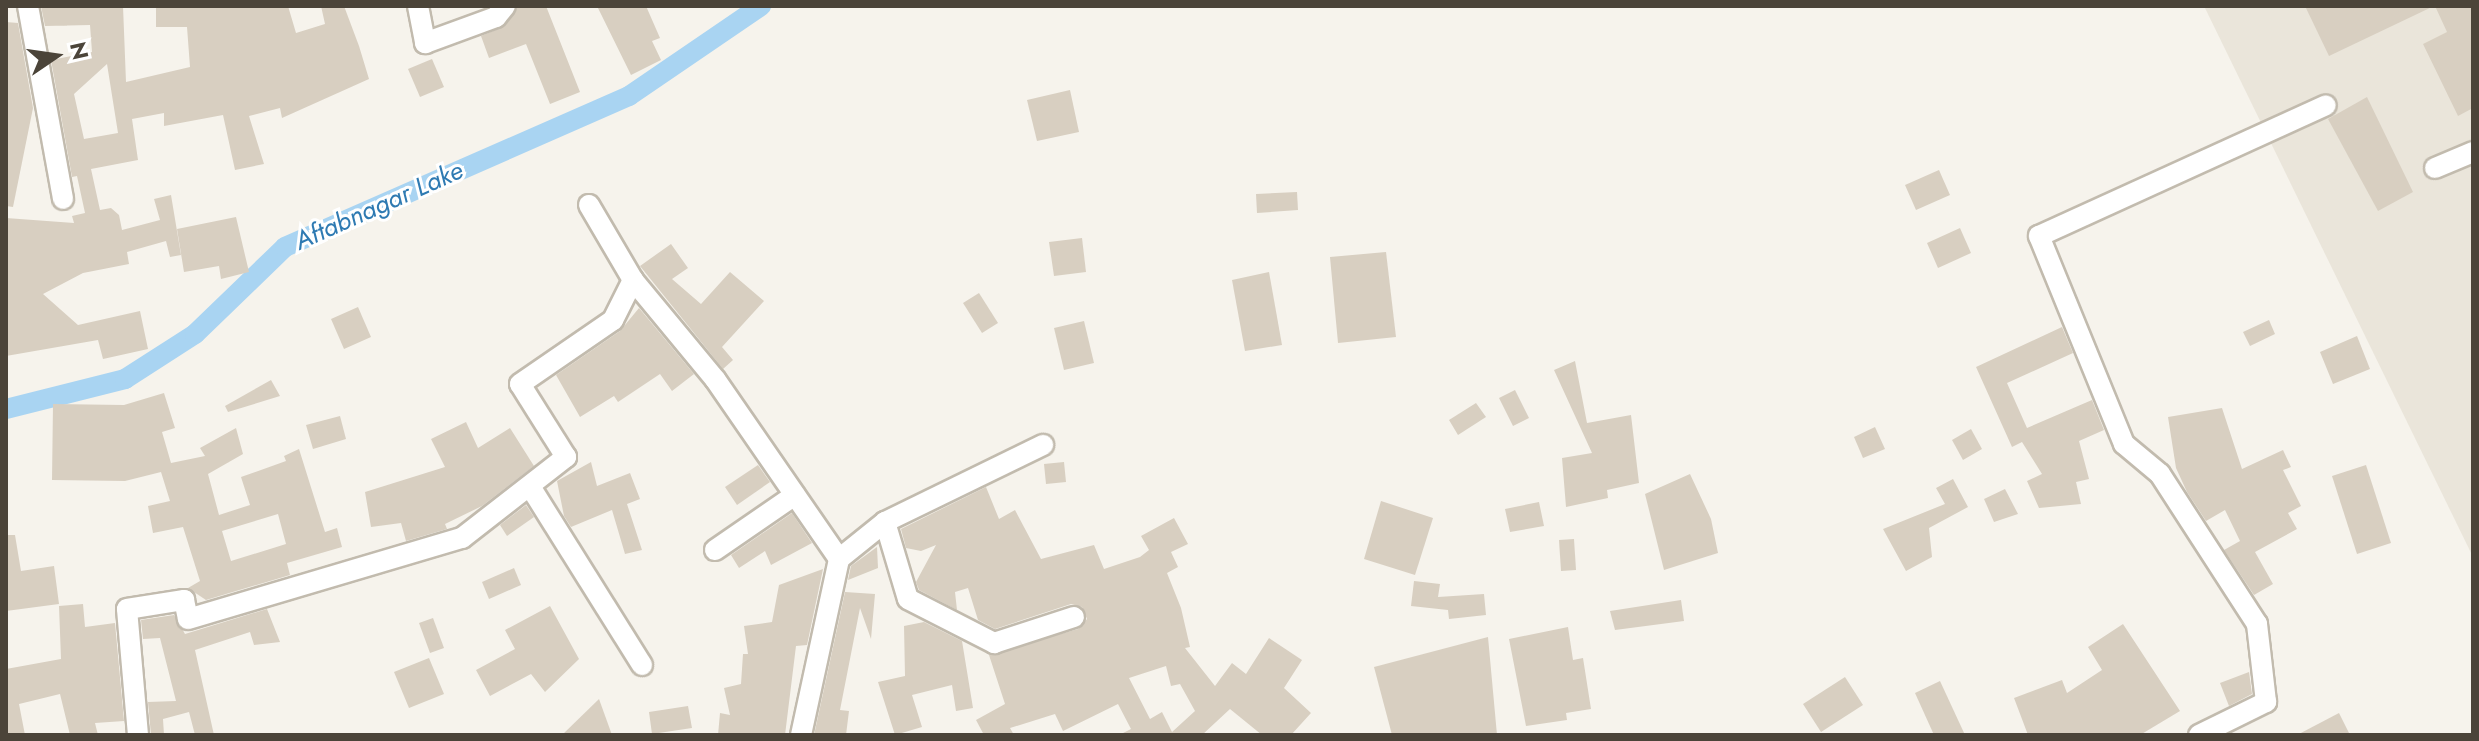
<!DOCTYPE html>
<html>
<head>
<meta charset="utf-8">
<style>
  body { margin:0 }
  #map { position:relative; width:2479px; height:741px; overflow:hidden; background:#f6f3ec; font-family:Jost,sans-serif }
  div>[style] { position:absolute }
  [style*='--x'] { left:calc(var(--x)*1px); top:calc(var(--y)*1px); width:calc(var(--w)*1px); rotate:calc(var(--a)*1deg) }
  .residential>* { inset:0; background:#eae5da }
  .canal>* { height:20px; margin:-10px; padding:0 10px; transform-origin:10px; border-radius:10px; background:#a9d4f2 }
  .building>* { inset:0; background:#d8cfc1 }
  .roads { filter:drop-shadow(2px 0 #c2bbae) drop-shadow(-2px 0 #c2bbae) drop-shadow(0 2px #c2bbae) drop-shadow(0 -2px #c2bbae) }
  .minor>* { height:20px; margin:-10px; padding:0 10px; transform-origin:10px; border-radius:10px; background:#fff }
  span { translate:-50% -50%; white-space:nowrap; text-align:center; line-height:1.15; -webkit-text-stroke:6px #fff; paint-order:stroke }
  .water-label { font-size:26px; color:#2e7ab2; font-style:italic }
  .frame { position:absolute; inset:0; border:8px solid #4b4439; pointer-events:none }
  .north { position:absolute; left:16px; top:16px; width:80px; height:80px; -webkit-text-stroke:6px #fff; paint-order:stroke; rotate:77deg; font-size:22px; font-weight:700; line-height:32px; text-align:center; color:#4b4439 }
  .north::after { content:''; display:block; margin:auto; width:28px; height:36px; background:#4b4439; clip-path:polygon(50% 0,100% 100%,50% 72%,0 100%) }
</style>
</head>
<body>
<div id="map">
  <div class="residential">
    <div style="clip-path:polygon(2204px 6px,2473px 6px,2473px 557px)"></div>
  </div>
  <div class="canal">
    <div style="--x:6;--y:409;--w:123;--a:-14.1"></div>
    <div style="--x:125;--y:379;--w:83;--a:-32.7"></div>
    <div style="--x:195;--y:334;--w:125;--a:-44"></div>
    <div style="--x:285;--y:247;--w:376;--a:-23.7"></div>
    <div style="--x:629;--y:96;--w:160;--a:-34.3"></div>
  </div>
  <div class="building">
    <div style="clip-path:polygon(evenodd,41px 6px,123px 6px,126px 82px,190px 67px,187px 27px,156px 27px,156px 6px,288px 6px,296px 33px,325px 24px,321px 6px,344px 6px,359px 46px,369px 79px,282px 118px,280px 108px,249px 116px,264px 164px,235px 170px,223px 115px,164px 126px,164px 113px,132px 119px,138px 160px,91px 169px,100px 210px,111px 208px,119px 215px,122px 230px,160px 220px,154px 199px,171px 195px,181px 255px,170px 257px,166px 241px,127px 252px,129px 264px,83px 273px,43px 294px,78px 325px,140px 311px,148px 349px,103px 359px,98px 340px,6px 356px,6px 218px,74px 223px,72px 216px,85px 213px,77px 176px,72px 177px,51px 60px,92px 52px,90px 25px,45px 26px,41px 6px,107px 64px,118px 133px,84px 139px,74px 94px,107px 64px)"></div>
    <div style="clip-path:polygon(518px 6px,546px 6px,580px 92px,550px 104px,526px 44px,489px 58px,481px 36px,505px 26px)"></div>
    <div style="clip-path:polygon(597px 6px,646px 6px,660px 38px,652px 41px,661px 60px,631px 75px)"></div>
    <div style="clip-path:polygon(2305px 6px,2434px 6px,2329px 56px)"></div>
    <div style="clip-path:polygon(2435px 6px,2473px 6px,2473px 108px,2458px 116px,2423px 44px,2447px 32px)"></div>
    <div style="clip-path:polygon(6px 22px,18px 23px,33px 108px,13px 207px,6px 206px)"></div>
    <div style="clip-path:polygon(432px 59px,444px 87px,420px 97px,408px 69px)"></div>
    <div style="clip-path:polygon(1070px 90px,1079px 132px,1037px 141px,1027px 100px)"></div>
    <div style="clip-path:polygon(2367px 97px,2413px 192px,2378px 211px,2328px 119px)"></div>
    <div style="clip-path:polygon(1939px 170px,1950px 195px,1916px 210px,1905px 185px)"></div>
    <div style="clip-path:polygon(1297px 192px,1298px 210px,1257px 213px,1256px 194px)"></div>
    <div style="clip-path:polygon(236px 217px,249px 272px,221px 279px,219px 266px,184px 272px,177px 229px)"></div>
    <div style="clip-path:polygon(1960px 228px,1971px 253px,1938px 268px,1927px 243px)"></div>
    <div style="clip-path:polygon(1082px 238px,1086px 272px,1054px 276px,1049px 242px)"></div>
    <div style="clip-path:polygon(671px 244px,688px 268px,672px 279px,701px 304px,730px 272px,764px 301px,722px 347px,733px 360px,723px 369px,640px 266px)"></div>
    <div style="clip-path:polygon(1386px 252px,1396px 337px,1338px 343px,1330px 257px)"></div>
    <div style="clip-path:polygon(1269px 272px,1282px 345px,1245px 351px,1232px 280px)"></div>
    <div style="clip-path:polygon(979px 293px,998px 323px,982px 333px,963px 303px)"></div>
    <div style="clip-path:polygon(358px 307px,371px 337px,344px 349px,331px 319px)"></div>
    <div style="clip-path:polygon(639px 308px,694px 374px,672px 391px,660px 374px,618px 402px,614px 396px,580px 417px,556px 375px,620px 331px)"></div>
    <div style="clip-path:polygon(2269px 320px,2275px 334px,2250px 346px,2243px 332px)"></div>
    <div style="clip-path:polygon(1084px 321px,1094px 363px,1064px 370px,1054px 328px)"></div>
    <div style="clip-path:polygon(2062px 327px,2073px 353px,2007px 383px,2027px 428px,2092px 400px,2104px 430px,2079px 441px,2089px 479px,2076px 482px,2081px 504px,2039px 508px,2027px 481px,2042px 474px,2022px 442px,2012px 447px,1976px 367px)"></div>
    <div style="clip-path:polygon(2357px 336px,2370px 369px,2333px 384px,2320px 352px)"></div>
    <div style="clip-path:polygon(1575px 361px,1587px 423px,1631px 415px,1639px 483px,1607px 490px,1608px 498px,1566px 507px,1562px 458px,1592px 453px,1554px 370px)"></div>
    <div style="clip-path:polygon(271px 380px,280px 396px,228px 412px,225px 406px)"></div>
    <div style="clip-path:polygon(1515px 390px,1529px 418px,1513px 426px,1499px 398px)"></div>
    <div style="clip-path:polygon(evenodd,164px 393px,175px 428px,162px 432px,171px 463px,205px 456px,200px 448px,236px 428px,243px 454px,208px 474px,219px 515px,250px 505px,241px 477px,286px 461px,284px 456px,299px 449px,325px 532px,337px 528px,342px 547px,287px 563px,290px 575px,206px 600px,188px 588px,200px 581px,183px 527px,153px 533px,148px 506px,170px 501px,161px 472px,125px 481px,52px 480px,53px 404px,124px 405px,164px 393px,278px 514px,286px 544px,231px 561px,222px 531px,278px 514px)"></div>
    <div style="clip-path:polygon(1476px 403px,1486px 417px,1458px 435px,1449px 420px)"></div>
    <div style="clip-path:polygon(2222px 408px,2242px 469px,2283px 450px,2291px 467px,2283px 470px,2301px 506px,2288px 513px,2297px 529px,2255px 552px,2273px 584px,2254px 595px,2224px 550px,2240px 541px,2225px 510px,2206px 521px,2187px 492px,2176px 468px,2168px 417px)"></div>
    <div style="clip-path:polygon(340px 416px,346px 439px,313px 449px,306px 425px)"></div>
    <div style="clip-path:polygon(466px 422px,478px 448px,510px 428px,534px 466px,482px 506px,445px 524px,447px 529px,406px 541px,401px 523px,371px 527px,365px 492px,445px 467px,431px 439px)"></div>
    <div style="clip-path:polygon(1875px 427px,1885px 449px,1863px 458px,1854px 437px)"></div>
    <div style="clip-path:polygon(1971px 429px,1982px 449px,1963px 460px,1952px 440px)"></div>
    <div style="clip-path:polygon(591px 462px,597px 486px,630px 473px,640px 499px,627px 504px,642px 550px,625px 554px,612px 510px,571px 527px,564px 516px,557px 481px)"></div>
    <div style="clip-path:polygon(1064px 462px,1066px 482px,1046px 484px,1044px 464px)"></div>
    <div style="clip-path:polygon(758px 465px,770px 482px,737px 505px,725px 487px)"></div>
    <div style="clip-path:polygon(2366px 465px,2391px 543px,2357px 554px,2332px 476px)"></div>
    <div style="clip-path:polygon(1690px 474px,1711px 519px,1718px 553px,1664px 570px,1645px 494px)"></div>
    <div style="clip-path:polygon(1953px 479px,1968px 507px,1929px 528px,1932px 557px,1906px 571px,1883px 529px,1945px 504px,1936px 488px)"></div>
    <div style="clip-path:polygon(evenodd,986px 487px,999px 519px,1015px 510px,1041px 559px,1094px 545px,1104px 569px,1140px 557px,1149px 550px,1141px 536px,1174px 518px,1188px 544px,1171px 552px,1178px 567px,1167px 573px,1181px 608px,1190px 647px,1185px 648px,1215px 686px,1232px 663px,1246px 674px,1269px 638px,1302px 660px,1284px 688px,1311px 713px,1291px 735px,1262px 735px,1230px 709px,1202px 735px,1119px 735px,1131px 729px,1118px 704px,1063px 731px,1055px 714px,1010px 728px,1014px 735px,984px 735px,976px 720px,1005px 704px,989px 655px,1078px 629px,1087px 619px,1082px 607px,1071px 604px,995px 629px,978px 620px,968px 588px,955px 592px,957px 610px,919px 590px,916px 582px,936px 545px,921px 551px,906px 548px,901px 529px,986px 487px,1166px 666px,1171px 686px,1180px 684px,1195px 711px,1172px 732px,1162px 712px,1150px 719px,1129px 678px,1166px 666px)"></div>
    <div style="clip-path:polygon(2005px 489px,2018px 514px,1994px 522px,1984px 499px)"></div>
    <div style="clip-path:polygon(1381px 501px,1433px 518px,1415px 575px,1364px 559px)"></div>
    <div style="clip-path:polygon(1539px 502px,1544px 526px,1510px 532px,1505px 509px)"></div>
    <div style="clip-path:polygon(526px 505px,534px 517px,507px 536px,500px 525px)"></div>
    <div style="clip-path:polygon(792px 513px,812px 543px,771px 565px,765px 551px,739px 568px,731px 555px)"></div>
    <div style="clip-path:polygon(6px 535px,15px 535px,21px 571px,54px 566px,59px 604px,6px 611px)"></div>
    <div style="clip-path:polygon(1574px 539px,1576px 570px,1561px 571px,1559px 540px)"></div>
    <div style="clip-path:polygon(877px 547px,878px 568px,848px 580px,851px 566px)"></div>
    <div style="clip-path:polygon(514px 568px,521px 585px,489px 599px,482px 582px)"></div>
    <div style="clip-path:polygon(823px 569px,807px 645px,796px 646px,785px 735px,718px 735px,720px 713px,730px 715px,724px 688px,741px 684px,743px 654px,748px 654px,744px 626px,772px 622px,779px 585px)"></div>
    <div style="clip-path:polygon(1414px 581px,1440px 584px,1438px 597px,1484px 594px,1486px 615px,1449px 619px,1448px 610px,1411px 606px)"></div>
    <div style="clip-path:polygon(845px 592px,875px 594px,871px 639px,860px 608px,840px 710px,849px 711px,846px 735px,814px 735px)"></div>
    <div style="clip-path:polygon(1681px 600px,1684px 621px,1615px 630px,1610px 611px)"></div>
    <div style="clip-path:polygon(83px 604px,85px 627px,115px 623px,124px 721px,95px 723px,98px 735px,70px 735px,60px 694px,19px 704px,25px 735px,6px 735px,6px 669px,61px 659px,59px 606px)"></div>
    <div style="clip-path:polygon(550px 606px,579px 659px,545px 692px,531px 674px,490px 696px,476px 670px,515px 649px,505px 630px)"></div>
    <div style="clip-path:polygon(267px 609px,280px 642px,254px 645px,250px 632px,195px 650px,214px 735px,195px 735px,189px 712px,163px 719px,164px 735px,151px 735px,148px 702px,176px 701px,160px 638px,143px 639px,141px 620px,174px 615px,185px 634px)"></div>
    <div style="clip-path:polygon(433px 618px,444px 648px,430px 653px,419px 623px)"></div>
    <div style="clip-path:polygon(924px 622px,962px 641px,973px 708px,956px 711px,952px 685px,912px 695px,922px 727px,895px 735px,878px 682px,905px 676px,904px 626px)"></div>
    <div style="clip-path:polygon(2123px 624px,2180px 711px,2140px 735px,2028px 735px,2014px 698px,2062px 680px,2067px 693px,2102px 670px,2088px 647px)"></div>
    <div style="clip-path:polygon(1568px 627px,1573px 660px,1583px 658px,1591px 709px,1566px 713px,1567px 720px,1526px 726px,1509px 639px)"></div>
    <div style="clip-path:polygon(1488px 637px,1497px 735px,1392px 735px,1374px 667px)"></div>
    <div style="clip-path:polygon(429px 658px,444px 694px,409px 708px,394px 672px)"></div>
    <div style="clip-path:polygon(2249px 672px,2252px 694px,2229px 706px,2220px 683px)"></div>
    <div style="clip-path:polygon(1845px 677px,1863px 705px,1821px 732px,1803px 704px)"></div>
    <div style="clip-path:polygon(1940px 681px,1965px 735px,1934px 735px,1915px 693px)"></div>
    <div style="clip-path:polygon(599px 699px,612px 735px,562px 735px)"></div>
    <div style="clip-path:polygon(688px 706px,692px 728px,652px 734px,649px 712px)"></div>
    <div style="clip-path:polygon(2339px 713px,2350px 735px,2297px 735px)"></div>
  </div>
  <div class="roads">
    <div class="minor">
      <div style="--x:28;--y:6;--w:196;--a:79.7"></div>
      <div style="--x:418;--y:6;--w:38;--a:79"></div>
      <div style="--x:425;--y:43;--w:76;--a:-20.1"></div>
      <div style="--x:496;--y:17;--w:14;--a:-51"></div>
      <div style="--x:2435;--y:168;--w:41;--a:-22.8"></div>
      <div style="--x:589;--y:205;--w:87;--a:59.6"></div>
      <div style="--x:633;--y:280;--w:129;--a:50.4"></div>
      <div style="--x:715;--y:379;--w:219;--a:55.4"></div>
      <div style="--x:531;--y:488;--w:209;--a:57.9"></div>
      <div style="--x:885;--y:522;--w:80;--a:73.4"></div>
      <div style="--x:908;--y:599;--w:97;--a:27.1"></div>
      <div style="--x:994;--y:643;--w:84;--a:-18"></div>
      <div style="--x:715;--y:550;--w:97;--a:-34.5"></div>
      <div style="--x:138;--y:735;--w:126;--a:-95"></div>
      <div style="--x:127;--y:609;--w:58;--a:-9"></div>
      <div style="--x:184;--y:600;--w:19;--a:78"></div>
      <div style="--x:188;--y:619;--w:286;--a:-16.5"></div>
      <div style="--x:462;--y:538;--w:132;--a:-37.9"></div>
      <div style="--x:566;--y:457;--w:86;--a:-122.2"></div>
      <div style="--x:520;--y:384;--w:113;--a:-34.5"></div>
      <div style="--x:613;--y:320;--w:45;--a:-63.4"></div>
      <div style="--x:801;--y:735;--w:180;--a:-77.8"></div>
      <div style="--x:839;--y:559;--w:59;--a:-38.8"></div>
      <div style="--x:885;--y:522;--w:176;--a:-26"></div>
      <div style="--x:2199;--y:735;--w:75;--a:-26.2"></div>
      <div style="--x:2266;--y:702;--w:79;--a:-96.6"></div>
      <div style="--x:2257;--y:624;--w:179;--a:-122.9"></div>
      <div style="--x:2160;--y:474;--w:47;--a:-140.2"></div>
      <div style="--x:2124;--y:444;--w:225;--a:-112.2"></div>
      <div style="--x:2039;--y:236;--w:315;--a:-24.5"></div>
    </div>
  </div>
  <div class="water-label">
    <span style="left:379px;top:206px;rotate:-24deg">Aftabnagar Lake</span>
  </div>
  <div class="frame"></div>
  <div class="north">N</div>
</div>
</body>
</html>
